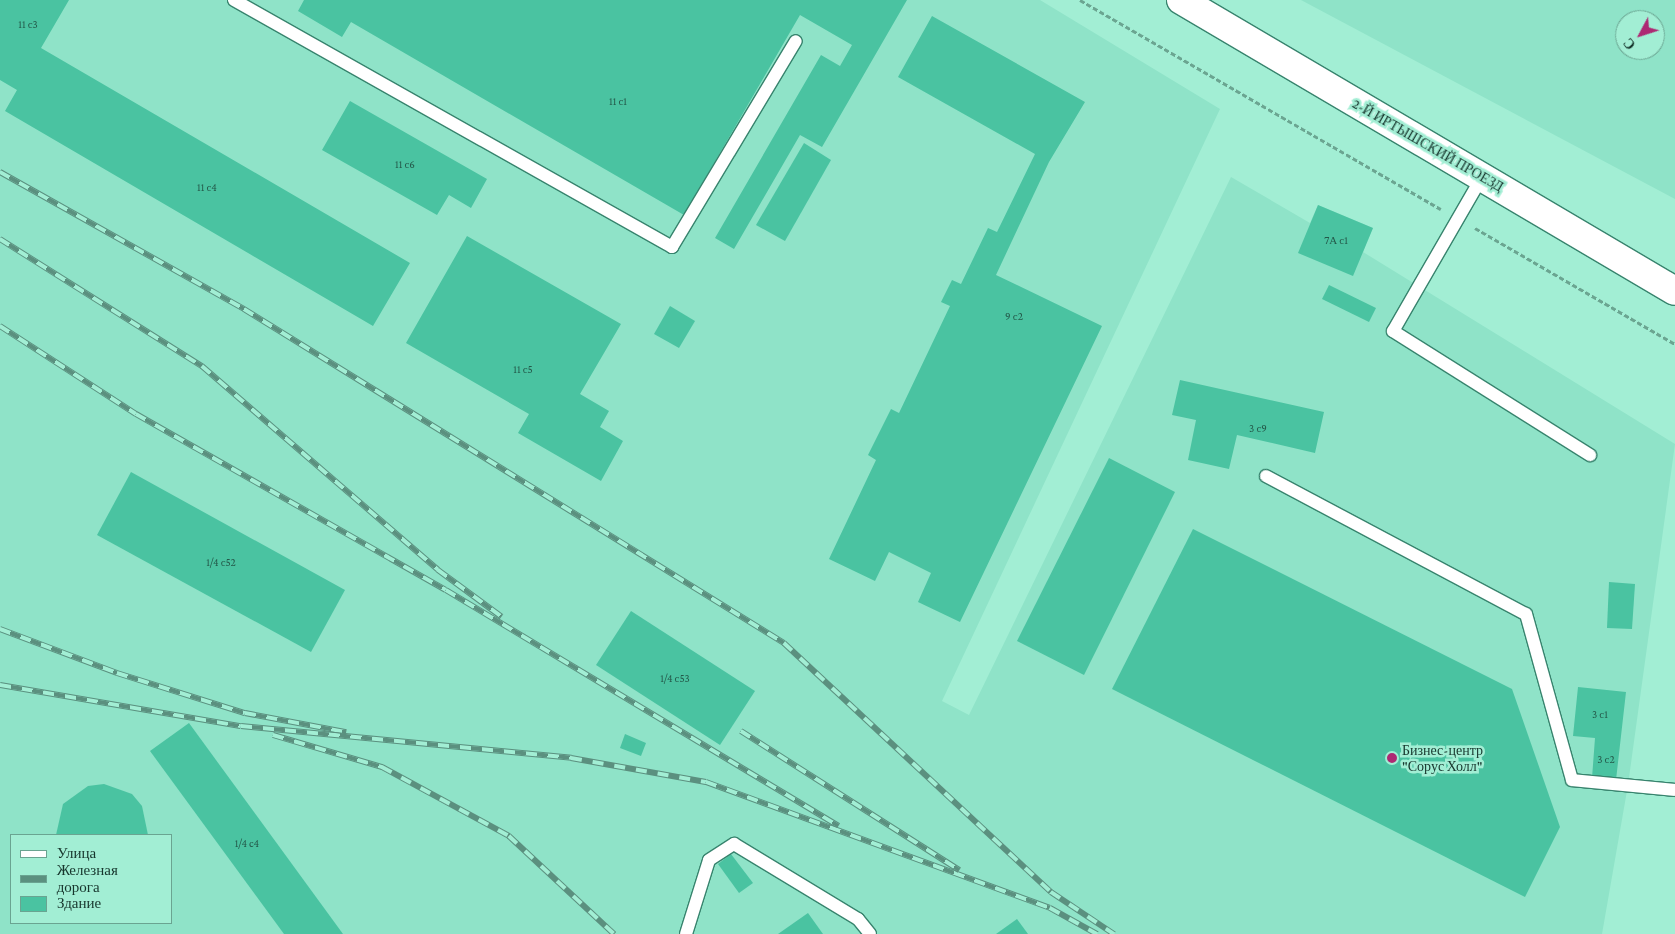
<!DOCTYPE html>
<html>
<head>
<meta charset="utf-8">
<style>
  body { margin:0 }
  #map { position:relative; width:1675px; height:934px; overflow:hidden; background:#a2eed4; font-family:"Crimson Pro",serif }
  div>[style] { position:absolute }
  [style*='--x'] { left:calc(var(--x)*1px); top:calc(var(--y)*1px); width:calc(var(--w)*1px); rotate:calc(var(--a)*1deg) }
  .built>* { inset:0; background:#8fe3c8 }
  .building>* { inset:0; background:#4ac3a1 }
  .path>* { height:3px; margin-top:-1.5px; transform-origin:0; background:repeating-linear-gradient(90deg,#6ba591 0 5px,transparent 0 7.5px) }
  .roads { filter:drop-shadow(1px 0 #38846e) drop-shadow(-1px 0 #38846e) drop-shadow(0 1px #38846e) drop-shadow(0 -1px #38846e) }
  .lane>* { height:12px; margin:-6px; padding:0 6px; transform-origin:6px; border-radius:6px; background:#fff }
  .secondary>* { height:28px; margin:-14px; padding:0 14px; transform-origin:14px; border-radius:14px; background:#fff }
  .rail>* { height:5.5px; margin-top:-2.75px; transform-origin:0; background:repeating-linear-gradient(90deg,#a2eed4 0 11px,#5b907f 0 22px); box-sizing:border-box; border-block:1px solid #5b907f }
  .dots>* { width:14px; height:14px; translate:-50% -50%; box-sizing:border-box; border:2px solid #a2eed4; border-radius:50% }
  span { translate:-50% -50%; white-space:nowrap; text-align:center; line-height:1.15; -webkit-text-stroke:5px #a2eed4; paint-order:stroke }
  .number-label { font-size:11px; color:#24594a }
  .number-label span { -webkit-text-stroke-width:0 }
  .street-label { font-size:14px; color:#17362d }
  .poi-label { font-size:14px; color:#17362d }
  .left { translate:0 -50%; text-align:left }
  .legend { position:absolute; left:10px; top:834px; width:162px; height:90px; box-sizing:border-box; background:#a2eed4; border:1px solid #6aa491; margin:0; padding:6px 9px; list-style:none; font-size:15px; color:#17362d }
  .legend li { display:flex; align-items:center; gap:10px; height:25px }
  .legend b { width:25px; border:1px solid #6aa491 }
  .north { position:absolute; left:1615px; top:10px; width:50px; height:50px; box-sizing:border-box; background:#a2eed4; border:1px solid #6aa491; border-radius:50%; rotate:230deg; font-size:14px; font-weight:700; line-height:20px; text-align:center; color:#17362d }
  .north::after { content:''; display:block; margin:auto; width:18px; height:22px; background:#ad2973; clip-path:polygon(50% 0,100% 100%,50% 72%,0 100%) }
</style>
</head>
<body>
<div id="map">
  <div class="built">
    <div style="clip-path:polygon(evenodd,0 0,1040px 0,1220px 109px,942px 701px,969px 715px,1231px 177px,1310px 223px,1318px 205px,1373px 228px,1363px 252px,1675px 444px,1628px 785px,1602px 934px,0 934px,0 0,11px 835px,171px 835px,171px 923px,11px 923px,11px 835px)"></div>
    <div style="clip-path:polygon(evenodd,1302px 0,1675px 0,1675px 199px,1301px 0,1302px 0,1625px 20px,1655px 20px,1655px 50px,1625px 50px,1625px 20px)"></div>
  </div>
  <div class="building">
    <div style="clip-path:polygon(0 0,69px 0,41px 48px,410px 263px,373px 326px,5px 111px,17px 90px,0 80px)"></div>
    <div style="clip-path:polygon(304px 0,907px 0,822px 147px,800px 135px,734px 249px,715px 238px,821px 55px,840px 66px,852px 45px,800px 15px,684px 215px,351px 22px,342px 37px,298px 11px)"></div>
    <div style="clip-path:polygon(932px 16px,1085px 102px,1049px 162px,996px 275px,1102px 326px,960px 622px,918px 602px,931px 573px,889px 552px,875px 581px,829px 559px,876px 460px,868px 455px,891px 409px,899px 413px,950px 306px,941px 302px,952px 280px,961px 284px,988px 228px,997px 232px,1035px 154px,898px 77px)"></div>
    <div style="clip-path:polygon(350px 101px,487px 179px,471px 208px,449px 195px,437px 215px,322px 150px)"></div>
    <div style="clip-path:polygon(804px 143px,831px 160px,785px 241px,756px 225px)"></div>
    <div style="clip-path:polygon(1318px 205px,1373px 228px,1353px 276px,1298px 253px)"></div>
    <div style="clip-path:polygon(467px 236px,621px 324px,580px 394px,609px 411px,600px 427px,623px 441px,601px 481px,518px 433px,529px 414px,406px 343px)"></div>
    <div style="clip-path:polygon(1329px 285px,1376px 308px,1369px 322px,1322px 299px)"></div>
    <div style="clip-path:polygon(670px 306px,695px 321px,679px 348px,654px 334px)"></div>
    <div style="clip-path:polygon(1180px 380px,1324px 412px,1315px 453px,1237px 435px,1229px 469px,1188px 460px,1196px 420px,1172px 415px)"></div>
    <div style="clip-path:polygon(1109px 458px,1175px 492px,1084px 675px,1017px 641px)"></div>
    <div style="clip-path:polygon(131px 472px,345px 590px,311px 652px,97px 535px)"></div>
    <div style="clip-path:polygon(1193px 529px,1512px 689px,1560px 827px,1525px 897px,1112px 689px)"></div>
    <div style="clip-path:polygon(1609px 582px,1635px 584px,1632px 629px,1607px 628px)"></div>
    <div style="clip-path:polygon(631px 611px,755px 691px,720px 745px,596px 665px)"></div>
    <div style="clip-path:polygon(1578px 687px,1626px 692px,1616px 780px,1592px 778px,1595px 738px,1573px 736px)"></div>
    <div style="clip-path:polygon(189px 723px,343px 934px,284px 934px,150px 751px)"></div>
    <div style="clip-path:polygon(625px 734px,646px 743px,641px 756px,620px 748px)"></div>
    <div style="clip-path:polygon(104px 784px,132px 794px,142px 806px,148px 835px,56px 835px,63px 804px,88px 786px)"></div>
    <div style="clip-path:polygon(731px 854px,753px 883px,739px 893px,718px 864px)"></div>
    <div style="clip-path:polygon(808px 913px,823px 934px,778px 934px)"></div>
    <div style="clip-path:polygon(1017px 919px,1028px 934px,996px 934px)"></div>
  </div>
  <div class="path">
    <div style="--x:1080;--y:0;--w:417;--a:30.1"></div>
    <div style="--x:1475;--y:228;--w:231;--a:30.1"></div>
  </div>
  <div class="roads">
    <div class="lane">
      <div style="--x:234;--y:0;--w:503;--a:29.42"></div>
      <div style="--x:672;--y:247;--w:240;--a:-59"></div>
      <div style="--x:1482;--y:177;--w:178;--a:120"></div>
      <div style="--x:1393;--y:331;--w:233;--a:32.2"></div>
      <div style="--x:1266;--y:476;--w:294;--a:28"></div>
      <div style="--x:1526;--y:614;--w:172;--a:74.5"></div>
      <div style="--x:1572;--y:780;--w:103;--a:5.5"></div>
      <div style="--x:686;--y:934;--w:77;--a:-72.7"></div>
      <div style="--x:709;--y:860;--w:30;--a:-33"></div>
      <div style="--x:734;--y:844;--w:145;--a:31.2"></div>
      <div style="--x:858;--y:919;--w:19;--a:51"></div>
    </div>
    <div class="secondary">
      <div style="--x:1181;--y:0;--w:573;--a:30.5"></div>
    </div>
  </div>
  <div class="rail">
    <div style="--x:0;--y:172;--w:280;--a:29.3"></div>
    <div style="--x:244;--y:309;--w:635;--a:31.74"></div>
    <div style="--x:784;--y:643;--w:365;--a:43"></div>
    <div style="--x:1051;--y:892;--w:76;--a:33.7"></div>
    <div style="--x:0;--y:239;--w:239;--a:32.2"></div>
    <div style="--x:202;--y:366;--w:312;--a:40.8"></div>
    <div style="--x:438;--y:570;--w:79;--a:36.3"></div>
    <div style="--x:0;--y:326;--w:162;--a:32.9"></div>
    <div style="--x:136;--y:414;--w:356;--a:29.6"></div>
    <div style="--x:446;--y:590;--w:458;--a:31"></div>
    <div style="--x:0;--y:629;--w:125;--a:20.6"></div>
    <div style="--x:117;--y:673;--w:134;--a:17.4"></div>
    <div style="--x:245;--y:713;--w:103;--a:10.7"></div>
    <div style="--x:0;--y:685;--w:244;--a:9.7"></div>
    <div style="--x:241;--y:726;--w:332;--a:5.5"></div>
    <div style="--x:571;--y:758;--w:137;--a:10.1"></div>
    <div style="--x:706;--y:782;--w:366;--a:20.1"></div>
    <div style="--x:1050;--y:908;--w:54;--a:29"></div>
    <div style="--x:741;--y:731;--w:259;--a:32.5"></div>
    <div style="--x:273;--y:735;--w:114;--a:16.4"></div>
    <div style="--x:382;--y:767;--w:145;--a:28.5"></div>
    <div style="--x:509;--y:836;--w:144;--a:43"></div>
  </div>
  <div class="dots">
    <div style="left:1392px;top:758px;background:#ad2973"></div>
  </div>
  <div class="number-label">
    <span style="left:28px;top:24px">11 с3</span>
    <span style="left:618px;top:101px">11 с1</span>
    <span style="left:405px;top:164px">11 с6</span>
    <span style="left:207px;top:187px">11 с4</span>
    <span style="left:1336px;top:240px">7А с1</span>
    <span style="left:1014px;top:316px">9 с2</span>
    <span style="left:523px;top:369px">11 с5</span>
    <span style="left:1258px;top:428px">3 с9</span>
    <span style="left:221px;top:562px">1/4 с52</span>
    <span style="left:675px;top:678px">1/4 с53</span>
    <span style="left:1600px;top:714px">3 с1</span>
    <span style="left:1606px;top:759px">3 с2</span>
    <span style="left:247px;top:843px">1/4 c4</span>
  </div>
  <div class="street-label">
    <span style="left:1428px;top:145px;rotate:30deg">2-Й ИРТЫШСКИЙ ПРОЕЗД</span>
  </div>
  <div class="poi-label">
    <span class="left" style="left:1402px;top:758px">Бизнес-центр<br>"Сорус Холл"</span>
  </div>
  <ul class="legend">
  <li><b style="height:6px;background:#fff"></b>Улица</li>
  <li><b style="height:6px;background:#5b907f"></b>Железная дорога</li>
  <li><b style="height:14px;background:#4ac3a1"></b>Здание</li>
  </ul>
  <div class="north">С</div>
</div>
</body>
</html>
